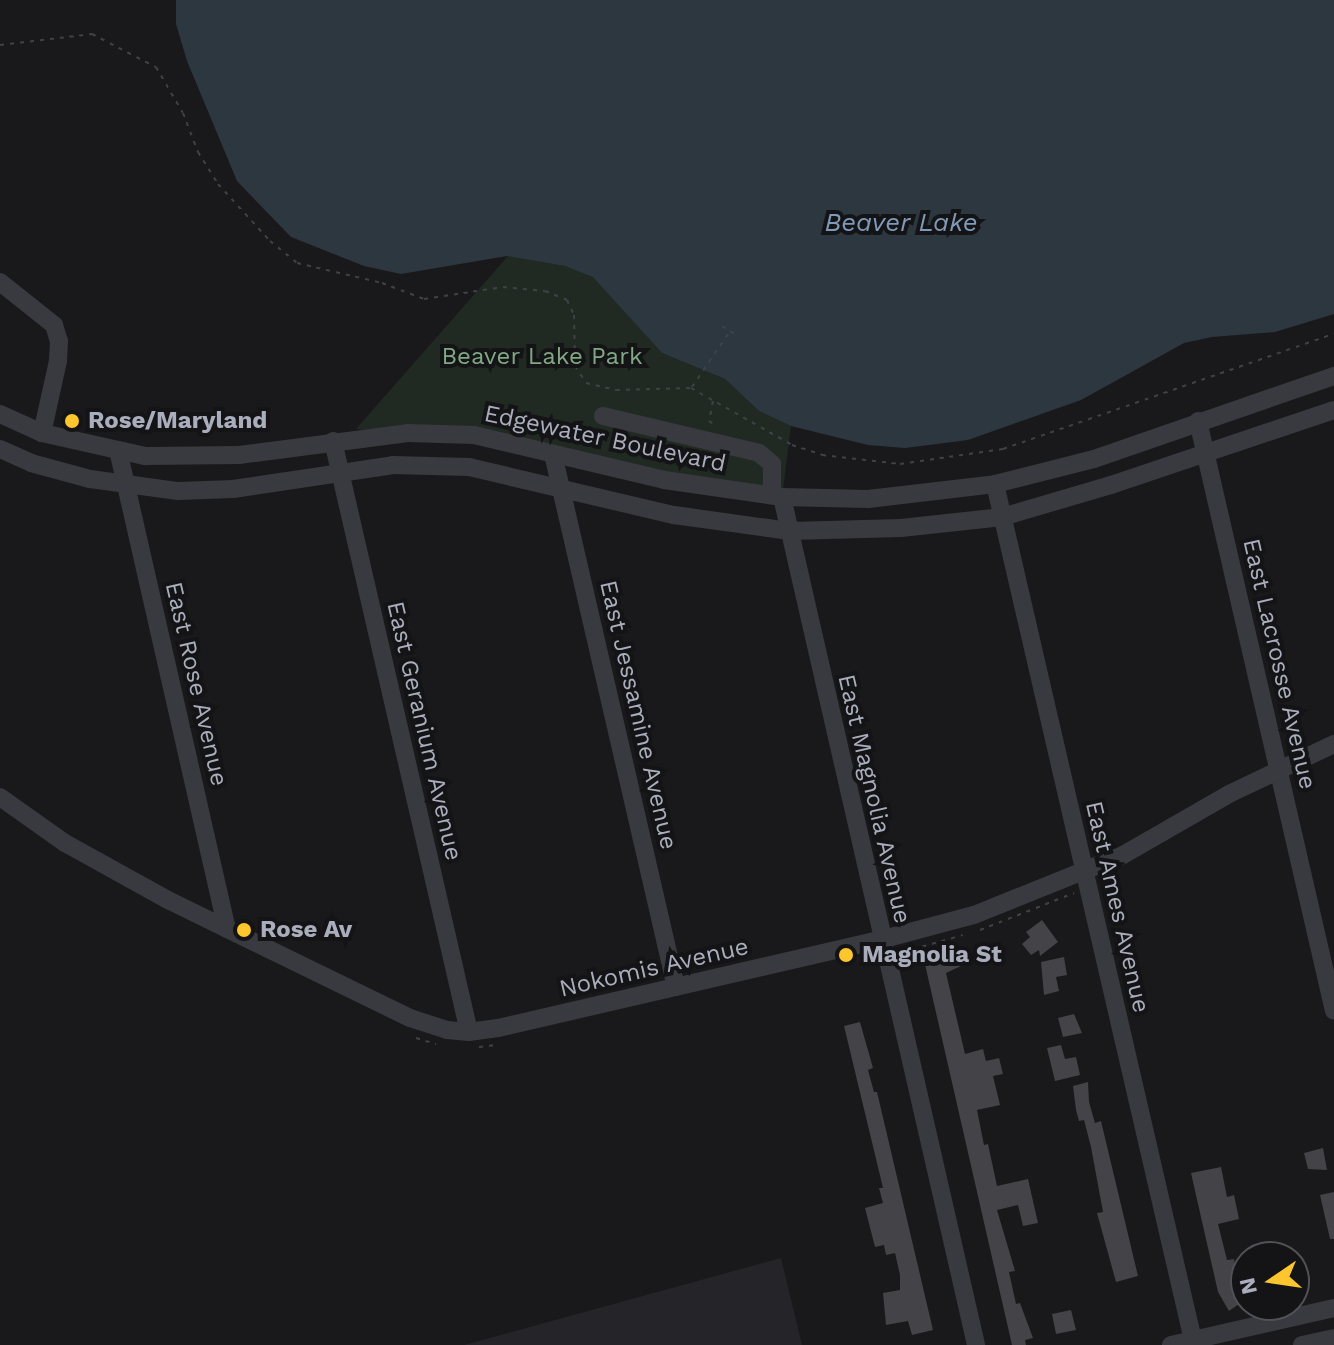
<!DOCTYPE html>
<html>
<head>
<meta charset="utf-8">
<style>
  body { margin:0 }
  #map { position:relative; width:1334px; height:1345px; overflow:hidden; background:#19191b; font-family:"Work Sans",sans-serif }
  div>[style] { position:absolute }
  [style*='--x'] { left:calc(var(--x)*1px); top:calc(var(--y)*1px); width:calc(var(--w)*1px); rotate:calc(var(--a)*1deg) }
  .built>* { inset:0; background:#252428 }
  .green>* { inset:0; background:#202a22 }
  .water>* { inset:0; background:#2d3740 }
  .building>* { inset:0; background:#434348 }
  .path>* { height:2px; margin-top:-1px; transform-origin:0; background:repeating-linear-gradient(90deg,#3f4147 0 4px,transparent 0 10px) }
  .minor>* { height:18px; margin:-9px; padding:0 9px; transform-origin:9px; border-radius:9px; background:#393a40 }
  .dots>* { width:22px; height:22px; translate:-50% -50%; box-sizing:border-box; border:4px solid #141416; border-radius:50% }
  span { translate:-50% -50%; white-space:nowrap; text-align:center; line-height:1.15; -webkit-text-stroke:8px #141416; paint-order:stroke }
  .park-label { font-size:24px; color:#80a885 }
  .poi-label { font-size:24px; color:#aaaebc; font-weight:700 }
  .left { translate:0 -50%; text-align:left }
  .street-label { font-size:24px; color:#aaaebc }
  .water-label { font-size:26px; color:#7f9ab8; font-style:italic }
  .north { position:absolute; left:1230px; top:1241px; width:80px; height:80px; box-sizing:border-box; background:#141416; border:2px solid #505258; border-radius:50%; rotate:257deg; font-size:22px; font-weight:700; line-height:32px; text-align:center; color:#aaaebc }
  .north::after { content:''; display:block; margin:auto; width:28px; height:36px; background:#fec62e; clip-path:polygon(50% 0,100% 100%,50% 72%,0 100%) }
</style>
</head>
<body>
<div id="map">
  <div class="built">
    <div style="clip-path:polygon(781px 1258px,802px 1345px,464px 1345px)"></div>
  </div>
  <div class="green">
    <div style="clip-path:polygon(508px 256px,565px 266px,593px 276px,662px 353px,725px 379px,759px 411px,791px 426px,782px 497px,553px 454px,408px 433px,356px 429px)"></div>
  </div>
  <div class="water">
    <div style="clip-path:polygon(176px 0,1334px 0,1334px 314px,1275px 332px,1212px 337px,1184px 343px,1081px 400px,968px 440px,905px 448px,868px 445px,791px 426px,759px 411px,725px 379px,662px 353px,593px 277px,565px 266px,507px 256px,401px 274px,364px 266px,291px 237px,237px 181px,187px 61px,176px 24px)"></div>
  </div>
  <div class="building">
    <div style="clip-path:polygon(1042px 920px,1058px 942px,1040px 956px,1039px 950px,1031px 955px,1022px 944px,1030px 937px,1026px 932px)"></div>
    <div style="clip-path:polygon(957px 952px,961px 966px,946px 973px,965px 1054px,983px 1049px,986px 1061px,999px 1058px,1003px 1074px,993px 1076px,1000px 1105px,977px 1110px,984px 1145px,988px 1144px,997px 1186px,1028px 1179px,1038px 1223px,1023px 1226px,1018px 1205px,997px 1210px,1015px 1271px,1009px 1272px,1016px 1304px,1020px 1303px,1033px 1338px,1025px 1340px,1026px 1345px,1012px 1345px,924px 960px)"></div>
    <div style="clip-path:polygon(1064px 957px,1067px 975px,1056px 977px,1059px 991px,1044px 995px,1041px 962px)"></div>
    <div style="clip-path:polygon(1074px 1014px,1082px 1033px,1063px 1037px,1058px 1018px)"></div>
    <div style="clip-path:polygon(860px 1022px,873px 1068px,868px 1070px,874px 1092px,877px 1092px,933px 1330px,912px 1335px,908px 1321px,886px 1325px,883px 1293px,900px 1290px,900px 1275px,895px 1253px,886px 1255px,884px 1245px,875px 1247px,865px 1208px,883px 1203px,879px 1188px,883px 1188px,844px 1026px)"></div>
    <div style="clip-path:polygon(1061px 1045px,1065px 1059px,1076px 1057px,1080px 1075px,1055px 1081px,1047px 1048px)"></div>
    <div style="clip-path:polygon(1088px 1082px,1089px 1102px,1095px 1123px,1101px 1121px,1138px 1276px,1116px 1282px,1097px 1213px,1103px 1212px,1091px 1147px,1084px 1120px,1079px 1121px,1076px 1110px,1073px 1086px)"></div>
    <div style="clip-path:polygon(1323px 1148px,1327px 1170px,1308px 1169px,1304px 1153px)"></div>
    <div style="clip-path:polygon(1221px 1167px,1227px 1197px,1234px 1195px,1239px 1219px,1218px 1224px,1227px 1260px,1234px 1259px,1239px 1287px,1246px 1299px,1229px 1311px,1218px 1292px,1191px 1173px)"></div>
    <div style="clip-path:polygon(1334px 1192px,1334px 1239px,1330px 1239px,1320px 1195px)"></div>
    <div style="clip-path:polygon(1071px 1310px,1076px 1330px,1056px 1334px,1052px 1314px)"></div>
  </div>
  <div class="path">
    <div style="--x:0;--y:45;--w:93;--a:-6.8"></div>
    <div style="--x:92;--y:34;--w:72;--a:27.3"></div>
    <div style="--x:156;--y:67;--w:53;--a:59.6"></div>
    <div style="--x:183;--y:113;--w:42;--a:69"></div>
    <div style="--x:198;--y:152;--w:38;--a:58"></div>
    <div style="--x:218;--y:184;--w:77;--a:47.6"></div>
    <div style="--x:270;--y:241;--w:35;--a:39"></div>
    <div style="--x:297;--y:263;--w:87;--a:13.2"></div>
    <div style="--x:382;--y:283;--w:45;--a:20.9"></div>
    <div style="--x:424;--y:299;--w:80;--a:-8.6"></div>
    <div style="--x:503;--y:287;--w:42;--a:5.4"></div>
    <div style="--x:545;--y:291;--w:24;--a:22"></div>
    <div style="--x:567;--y:300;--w:17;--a:65"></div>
    <div style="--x:574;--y:315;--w:51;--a:88.9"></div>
    <div style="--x:575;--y:366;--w:20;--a:57"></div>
    <div style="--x:586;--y:383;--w:31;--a:13"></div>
    <div style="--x:616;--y:390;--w:75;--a:-1.5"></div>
    <div style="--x:691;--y:388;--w:116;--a:29.4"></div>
    <div style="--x:792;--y:445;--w:32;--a:18"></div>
    <div style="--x:822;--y:455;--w:79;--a:6.6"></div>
    <div style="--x:900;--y:464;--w:104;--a:-8.3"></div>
    <div style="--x:1003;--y:449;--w:350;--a:-19.2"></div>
    <div style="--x:722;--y:326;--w:20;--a:33"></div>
    <div style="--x:692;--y:387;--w:68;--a:-55.8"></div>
    <div style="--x:713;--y:401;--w:20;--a:101"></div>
    <div style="--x:709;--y:421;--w:9;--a:36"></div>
    <div style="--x:980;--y:930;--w:101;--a:-21.5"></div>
    <div style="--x:903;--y:952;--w:62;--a:-15.8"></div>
    <div style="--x:416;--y:1038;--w:21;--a:17"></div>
    <div style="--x:479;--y:1047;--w:17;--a:-7"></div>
  </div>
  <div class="minor">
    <div style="--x:0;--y:282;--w:69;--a:38.5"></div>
    <div style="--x:54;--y:325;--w:17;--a:73"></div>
    <div style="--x:59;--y:341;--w:20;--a:93"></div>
    <div style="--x:58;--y:361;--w:74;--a:102.5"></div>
    <div style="--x:0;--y:414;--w:46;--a:24.3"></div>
    <div style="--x:42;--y:433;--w:106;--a:12.6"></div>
    <div style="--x:145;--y:456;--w:94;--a:-0.6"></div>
    <div style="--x:239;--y:455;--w:170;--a:-7.4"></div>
    <div style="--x:408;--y:433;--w:66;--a:1.7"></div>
    <div style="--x:474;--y:435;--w:195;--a:13.3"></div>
    <div style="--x:664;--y:480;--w:119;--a:8.2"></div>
    <div style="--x:782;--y:497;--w:86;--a:1.3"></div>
    <div style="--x:868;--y:499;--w:128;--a:-6.7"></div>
    <div style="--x:995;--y:484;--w:102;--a:-14.2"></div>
    <div style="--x:1094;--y:459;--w:254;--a:-19.1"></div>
    <div style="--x:603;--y:416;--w:160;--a:13.3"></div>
    <div style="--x:759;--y:453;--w:17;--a:40"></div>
    <div style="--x:772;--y:464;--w:31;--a:90"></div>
    <div style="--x:1198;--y:421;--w:605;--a:77.02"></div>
    <div style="--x:333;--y:441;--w:606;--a:77.04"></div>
    <div style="--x:0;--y:449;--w:34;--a:24"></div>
    <div style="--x:31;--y:463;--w:61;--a:15.2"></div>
    <div style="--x:90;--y:479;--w:89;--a:7.8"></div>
    <div style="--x:178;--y:491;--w:55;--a:-2.1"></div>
    <div style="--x:233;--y:489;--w:162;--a:-8.5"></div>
    <div style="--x:393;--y:465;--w:76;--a:1.5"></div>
    <div style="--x:469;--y:467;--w:211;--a:13.2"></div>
    <div style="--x:674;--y:515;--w:117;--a:7.9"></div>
    <div style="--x:790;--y:531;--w:111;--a:-1.5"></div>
    <div style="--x:901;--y:528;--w:102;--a:-6.2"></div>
    <div style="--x:1002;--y:517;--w:114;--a:-16.4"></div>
    <div style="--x:1111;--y:485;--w:235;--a:-18.6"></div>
    <div style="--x:118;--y:450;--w:491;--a:77.2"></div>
    <div style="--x:553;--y:454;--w:547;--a:77.01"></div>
    <div style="--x:995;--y:484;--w:879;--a:76.98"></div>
    <div style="--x:782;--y:497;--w:870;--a:77.11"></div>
    <div style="--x:0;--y:797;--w:80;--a:35.3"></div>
    <div style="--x:65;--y:843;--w:118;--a:29"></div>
    <div style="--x:168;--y:900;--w:269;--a:26"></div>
    <div style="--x:410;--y:1018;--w:39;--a:18"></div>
    <div style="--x:447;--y:1030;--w:22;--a:5"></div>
    <div style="--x:469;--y:1032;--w:29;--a:-8"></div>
    <div style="--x:498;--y:1028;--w:392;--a:-13"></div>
    <div style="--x:880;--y:940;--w:97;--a:-14.9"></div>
    <div style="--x:974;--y:915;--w:161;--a:-21.9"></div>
    <div style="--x:1123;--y:855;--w:122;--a:-29.9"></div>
    <div style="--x:1229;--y:794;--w:116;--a:-25.5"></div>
    <div style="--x:1171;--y:1345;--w:167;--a:-12.8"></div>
    <div style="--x:1302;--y:1345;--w:33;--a:-12"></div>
  </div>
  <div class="dots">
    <div style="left:72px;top:421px;background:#fec62e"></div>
    <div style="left:244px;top:930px;background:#fec62e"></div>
    <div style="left:846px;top:955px;background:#fec62e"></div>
  </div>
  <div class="park-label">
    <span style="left:542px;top:357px">Beaver Lake Park</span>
  </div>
  <div class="poi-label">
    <span class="left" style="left:88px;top:421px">Rose/Maryland</span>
    <span class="left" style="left:260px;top:930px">Rose Av</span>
    <span class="left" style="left:862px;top:955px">Magnolia St</span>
  </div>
  <div class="street-label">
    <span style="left:605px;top:439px;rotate:12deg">Edgewater Boulevard</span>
    <span style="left:1279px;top:664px;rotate:77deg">East Lacrosse Avenue</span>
    <span style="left:196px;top:684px;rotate:77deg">East Rose Avenue</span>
    <span style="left:638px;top:715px;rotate:77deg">East Jessamine Avenue</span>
    <span style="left:424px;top:731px;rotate:77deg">East Geranium Avenue</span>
    <span style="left:874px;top:799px;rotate:77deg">East Magnolia Avenue</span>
    <span style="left:1117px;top:907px;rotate:77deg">East Ames Avenue</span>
    <span style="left:654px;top:968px;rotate:-13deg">Nokomis Avenue</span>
  </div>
  <div class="water-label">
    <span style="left:901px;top:223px">Beaver Lake</span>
  </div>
  <div class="north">N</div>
</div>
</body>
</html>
